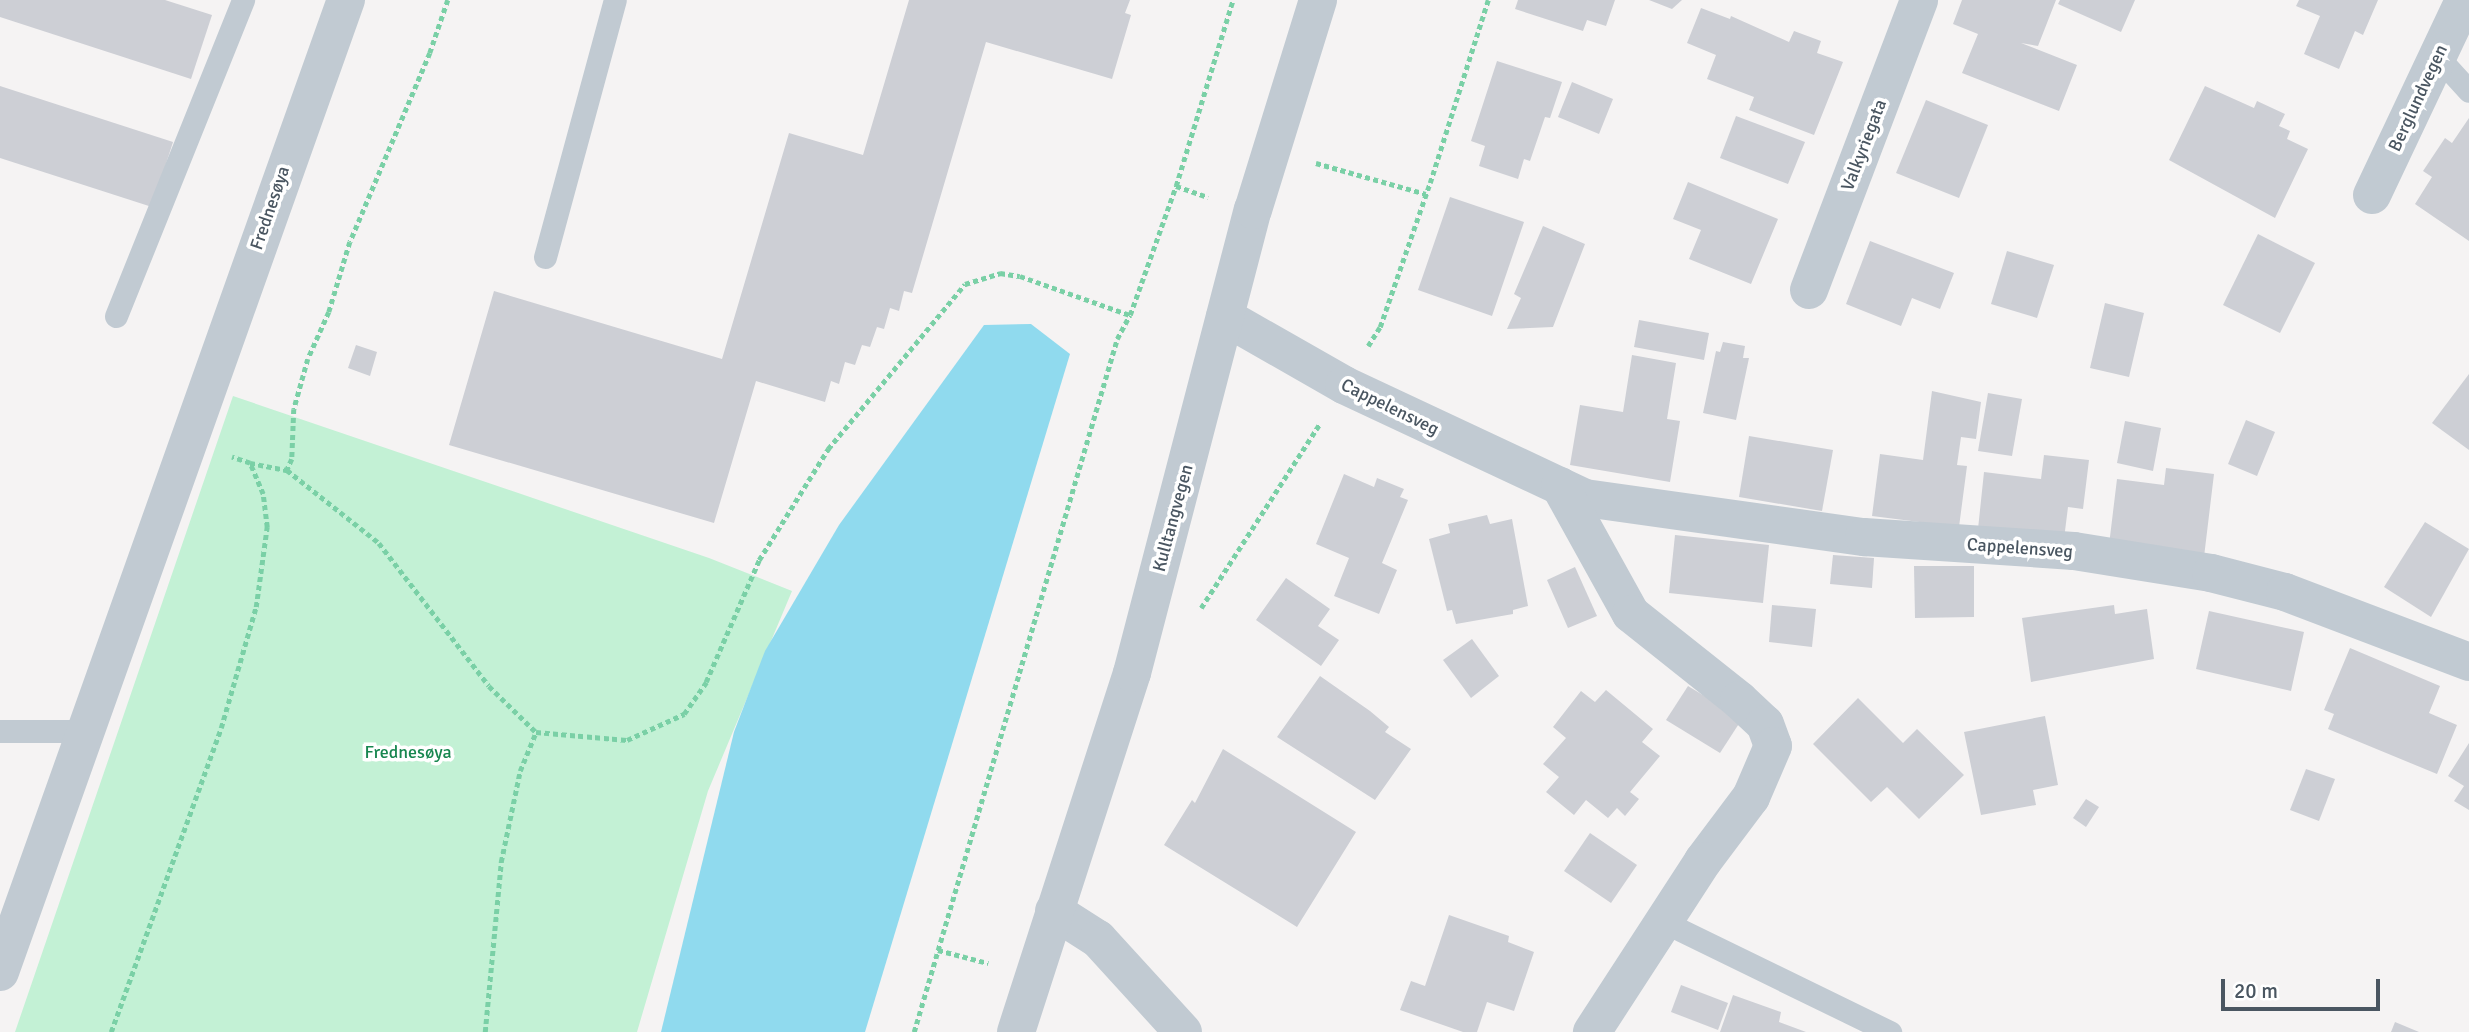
<!DOCTYPE html>
<html>
<head>
<meta charset="utf-8">
<style>
  body { margin:0 }
  #map { position:relative; width:2469px; height:1032px; overflow:hidden; background:#f5f3f3; font-family:Signika,sans-serif }
  div>[style] { position:absolute }
  [style*='--x'] { left:calc(var(--x)*1px); top:calc(var(--y)*1px); width:calc(var(--w)*1px); rotate:calc(var(--a)*1deg) }
  .green>* { inset:0; background:#c3f1d5 }
  .water>* { inset:0; background:#90daee }
  .building>* { inset:0; background:#cdcfd5 }
  .path>* { height:4.5px; margin-top:-2.25px; transform-origin:0; background:repeating-linear-gradient(90deg,#7ad0a6 0 5px,transparent 0 8.5px) }
  .service>* { height:23px; margin:-11.5px; padding:0 11.5px; transform-origin:11.5px; border-radius:11.5px; background:#c1cad2 }
  .minor>* { height:38px; margin:-19px; padding:0 19px; transform-origin:19px; border-radius:19px; background:#c1cad2 }
  .tertiary>* { height:38px; margin:-19px; padding:0 19px; transform-origin:19px; border-radius:19px; background:#c1cad2 }
  span { translate:-50% -50%; white-space:nowrap; text-align:center; line-height:1.15; -webkit-text-stroke:7px #fff; paint-order:stroke }
  .street-label { font-size:18px; color:#4a5661 }
  .park-label { font-size:18px; color:#17864f }
  .scale { position:absolute; left:2221px; top:979px; width:159px; height:32px; box-sizing:border-box; border:4px solid #4a5661; border-top:0; padding-left:9px; font-size:21px; line-height:24px; white-space:nowrap; color:#4a5661; -webkit-text-stroke:5px #fff; paint-order:stroke }
</style>
</head>
<body>
<div id="map">
  <div class="green">
    <div style="clip-path:polygon(233px 396px,709px 558px,792px 591px,708px 791px,637px 1032px,15px 1032px)"></div>
  </div>
  <div class="water">
    <div style="clip-path:polygon(1031px 324px,1070px 354px,865px 1032px,661px 1032px,734px 732px,765px 651px,839px 525px,984px 325px)"></div>
  </div>
  <div class="building">
    <div style="clip-path:polygon(0 0,165px 0,212px 15px,191px 79px,0 17px)"></div>
    <div style="clip-path:polygon(909px 0,1130px 0,1125px 13px,1131px 15px,1112px 79px,986px 42px,912px 293px,904px 291px,899px 311px,890px 308px,884px 329px,877px 327px,870px 347px,862px 345px,855px 365px,845px 362px,839px 384px,831px 381px,825px 402px,756px 381px,714px 523px,449px 445px,494px 291px,722px 359px,789px 133px,863px 155px)"></div>
    <div style="clip-path:polygon(1518px 0,1615px 0,1606px 26px,1587px 20px,1583px 31px,1515px 9px)"></div>
    <div style="clip-path:polygon(1649px 0,1682px 0,1672px 9px)"></div>
    <div style="clip-path:polygon(1962px 0,2056px 0,2038px 46px,2021px 43px,2077px 65px,2059px 111px,1962px 73px,1978px 34px,1953px 24px)"></div>
    <div style="clip-path:polygon(2060px 0,2135px 0,2121px 32px,2058px 4px)"></div>
    <div style="clip-path:polygon(2299px 0,2378px 0,2363px 35px,2355px 31px,2339px 69px,2304px 54px,2320px 16px,2296px 6px)"></div>
    <div style="clip-path:polygon(1701px 8px,1730px 19px,1731px 16px,1789px 42px,1794px 31px,1821px 41px,1817px 53px,1843px 62px,1814px 135px,1749px 110px,1754px 97px,1707px 79px,1716px 55px,1687px 43px)"></div>
    <div style="clip-path:polygon(1497px 61px,1562px 82px,1550px 118px,1545px 117px,1530px 161px,1524px 159px,1518px 179px,1479px 166px,1485px 146px,1471px 141px)"></div>
    <div style="clip-path:polygon(1572px 82px,1613px 99px,1599px 134px,1558px 117px)"></div>
    <div style="clip-path:polygon(0 86px,173px 142px,152px 207px,0 158px)"></div>
    <div style="clip-path:polygon(2205px 86px,2254px 108px,2257px 101px,2285px 114px,2279px 126px,2290px 131px,2287px 139px,2308px 149px,2275px 218px,2169px 160px)"></div>
    <div style="clip-path:polygon(1926px 100px,1988px 125px,1959px 198px,1896px 173px)"></div>
    <div style="clip-path:polygon(1736px 116px,1805px 142px,1788px 184px,1720px 158px)"></div>
    <div style="clip-path:polygon(2469px 118px,2469px 241px,2415px 204px,2432px 177px,2423px 171px,2445px 138px,2452px 143px)"></div>
    <div style="clip-path:polygon(1688px 182px,1778px 219px,1751px 284px,1689px 259px,1701px 230px,1673px 219px)"></div>
    <div style="clip-path:polygon(1450px 197px,1524px 222px,1492px 316px,1418px 290px)"></div>
    <div style="clip-path:polygon(1543px 226px,1585px 244px,1553px 327px,1507px 329px,1521px 298px,1514px 294px)"></div>
    <div style="clip-path:polygon(2258px 234px,2315px 263px,2280px 333px,2223px 305px)"></div>
    <div style="clip-path:polygon(1870px 241px,1954px 273px,1940px 309px,1912px 298px,1901px 326px,1846px 304px)"></div>
    <div style="clip-path:polygon(2007px 251px,2054px 265px,2037px 318px,1991px 304px)"></div>
    <div style="clip-path:polygon(2105px 303px,2144px 313px,2129px 377px,2090px 368px)"></div>
    <div style="clip-path:polygon(1639px 320px,1709px 333px,1704px 360px,1634px 347px)"></div>
    <div style="clip-path:polygon(1723px 342px,1745px 346px,1743px 358px,1749px 358px,1736px 420px,1703px 413px,1716px 351px,1720px 352px)"></div>
    <div style="clip-path:polygon(356px 345px,377px 352px,370px 376px,348px 368px)"></div>
    <div style="clip-path:polygon(1632px 355px,1676px 363px,1667px 419px,1680px 421px,1670px 482px,1570px 465px,1580px 405px,1623px 412px)"></div>
    <div style="clip-path:polygon(2469px 374px,2469px 450px,2432px 423px)"></div>
    <div style="clip-path:polygon(1932px 391px,1981px 402px,1976px 439px,1961px 437px,1957px 465px,1967px 466px,1959px 527px,1872px 516px,1880px 454px,1923px 460px)"></div>
    <div style="clip-path:polygon(1988px 393px,2022px 399px,2012px 456px,1978px 451px)"></div>
    <div style="clip-path:polygon(2246px 420px,2275px 432px,2257px 476px,2228px 464px)"></div>
    <div style="clip-path:polygon(2125px 421px,2161px 428px,2153px 471px,2117px 463px)"></div>
    <div style="clip-path:polygon(1749px 436px,1833px 450px,1822px 511px,1739px 497px)"></div>
    <div style="clip-path:polygon(2044px 455px,2089px 460px,2083px 509px,2068px 507px,2064px 539px,1978px 529px,1984px 472px,2041px 479px)"></div>
    <div style="clip-path:polygon(2166px 468px,2214px 474px,2204px 557px,2109px 545px,2117px 479px,2164px 485px)"></div>
    <div style="clip-path:polygon(1344px 474px,1374px 487px,1377px 478px,1404px 489px,1400px 497px,1408px 500px,1382px 563px,1397px 570px,1379px 614px,1334px 596px,1349px 558px,1316px 544px)"></div>
    <div style="clip-path:polygon(1487px 515px,1490px 524px,1512px 519px,1528px 606px,1513px 610px,1513px 614px,1456px 624px,1452px 610px,1447px 611px,1429px 539px,1450px 533px,1448px 524px)"></div>
    <div style="clip-path:polygon(2425px 522px,2469px 549px,2431px 617px,2384px 587px)"></div>
    <div style="clip-path:polygon(1675px 535px,1769px 545px,1763px 603px,1669px 593px)"></div>
    <div style="clip-path:polygon(1833px 555px,1874px 558px,1872px 588px,1830px 584px)"></div>
    <div style="clip-path:polygon(1914px 566px,1974px 566px,1974px 617px,1915px 618px)"></div>
    <div style="clip-path:polygon(1575px 567px,1597px 616px,1568px 628px,1547px 580px)"></div>
    <div style="clip-path:polygon(1286px 578px,1330px 609px,1318px 626px,1339px 640px,1321px 666px,1256px 620px)"></div>
    <div style="clip-path:polygon(1772px 605px,1816px 609px,1812px 647px,1769px 642px)"></div>
    <div style="clip-path:polygon(2114px 605px,2115px 614px,2147px 609px,2154px 659px,2031px 682px,2022px 618px)"></div>
    <div style="clip-path:polygon(2209px 611px,2304px 632px,2291px 691px,2196px 669px)"></div>
    <div style="clip-path:polygon(1472px 639px,1499px 676px,1471px 698px,1443px 660px)"></div>
    <div style="clip-path:polygon(2350px 648px,2440px 686px,2429px 713px,2457px 725px,2437px 774px,2328px 729px,2334px 714px,2324px 710px)"></div>
    <div style="clip-path:polygon(1320px 676px,1370px 711px,1389px 727px,1385px 732px,1411px 749px,1375px 800px,1277px 737px)"></div>
    <div style="clip-path:polygon(1688px 686px,1742px 719px,1720px 753px,1666px 720px)"></div>
    <div style="clip-path:polygon(1606px 690px,1653px 729px,1642px 742px,1660px 756px,1630px 792px,1639px 799px,1625px 816px,1617px 808px,1608px 818px,1586px 800px,1574px 815px,1546px 792px,1559px 777px,1543px 764px,1566px 738px,1553px 727px,1581px 691px,1595px 702px)"></div>
    <div style="clip-path:polygon(1858px 698px,1903px 743px,1917px 729px,1964px 775px,1919px 819px,1887px 787px,1871px 802px,1813px 744px)"></div>
    <div style="clip-path:polygon(2045px 716px,2058px 785px,2033px 790px,2036px 805px,1981px 815px,1964px 732px)"></div>
    <div style="clip-path:polygon(2469px 743px,2469px 810px,2454px 801px,2464px 786px,2448px 776px)"></div>
    <div style="clip-path:polygon(1223px 749px,1356px 832px,1297px 927px,1164px 845px,1192px 800px,1195px 803px)"></div>
    <div style="clip-path:polygon(2306px 769px,2335px 779px,2319px 821px,2290px 810px)"></div>
    <div style="clip-path:polygon(2086px 799px,2099px 807px,2086px 827px,2073px 818px)"></div>
    <div style="clip-path:polygon(1590px 833px,1637px 865px,1611px 903px,1564px 871px)"></div>
    <div style="clip-path:polygon(1449px 915px,1509px 936px,1508px 942px,1534px 952px,1514px 1011px,1487px 1002px,1477px 1032px,1463px 1032px,1400px 1010px,1411px 981px,1425px 986px)"></div>
    <div style="clip-path:polygon(1681px 985px,1728px 1003px,1718px 1030px,1671px 1012px)"></div>
    <div style="clip-path:polygon(1733px 995px,1781px 1012px,1779px 1022px,1806px 1032px,1720px 1032px)"></div>
    <div style="clip-path:polygon(2395px 1022px,2419px 1032px,2391px 1032px)"></div>
  </div>
  <div class="path">
    <div style="--x:448;--y:0;--w:56;--a:108.8"></div>
    <div style="--x:430;--y:53;--w:205;--a:112.9"></div>
    <div style="--x:350;--y:242;--w:73;--a:106.7"></div>
    <div style="--x:329;--y:312;--w:51;--a:114.1"></div>
    <div style="--x:308;--y:359;--w:52;--a:105.6"></div>
    <div style="--x:294;--y:409;--w:50;--a:92.3"></div>
    <div style="--x:292;--y:459;--w:12;--a:114"></div>
    <div style="--x:287;--y:470;--w:117;--a:38.4"></div>
    <div style="--x:379;--y:543;--w:180;--a:52.4"></div>
    <div style="--x:489;--y:686;--w:66;--a:44.4"></div>
    <div style="--x:536;--y:732;--w:91;--a:5"></div>
    <div style="--x:627;--y:740;--w:63;--a:-24.5"></div>
    <div style="--x:684;--y:714;--w:39;--a:-55"></div>
    <div style="--x:706;--y:682;--w:133;--a:-66.5"></div>
    <div style="--x:759;--y:560;--w:131;--a:-58.1"></div>
    <div style="--x:828;--y:449;--w:214;--a:-50.3"></div>
    <div style="--x:965;--y:284;--w:37;--a:-17"></div>
    <div style="--x:1000;--y:273;--w:20;--a:9"></div>
    <div style="--x:1020;--y:276;--w:117;--a:19.5"></div>
    <div style="--x:1316;--y:163;--w:114;--a:15.7"></div>
    <div style="--x:1176;--y:186;--w:34;--a:19"></div>
    <div style="--x:1368;--y:346;--w:22;--a:-58"></div>
    <div style="--x:1380;--y:327;--w:152;--a:-70.9"></div>
    <div style="--x:1430;--y:183;--w:192;--a:-72.4"></div>
    <div style="--x:250;--y:463;--w:38;--a:11"></div>
    <div style="--x:1201;--y:608;--w:218;--a:-57.2"></div>
    <div style="--x:938;--y:950;--w:52;--a:14.6"></div>
    <div style="--x:111;--y:1032;--w:323;--a:-70.1"></div>
    <div style="--x:221;--y:728;--w:126;--a:-73.9"></div>
    <div style="--x:256;--y:607;--w:81;--a:-82.2"></div>
    <div style="--x:267;--y:527;--w:33;--a:-97"></div>
    <div style="--x:263;--y:494;--w:34;--a:-113"></div>
    <div style="--x:250;--y:463;--w:19;--a:-162"></div>
    <div style="--x:485;--y:1032;--w:171;--a:-84.6"></div>
    <div style="--x:501;--y:862;--w:93;--a:-78.2"></div>
    <div style="--x:520;--y:771;--w:42;--a:-67.7"></div>
    <div style="--x:914;--y:1032;--w:722;--a:-73.67"></div>
    <div style="--x:1117;--y:339;--w:27;--a:-62"></div>
    <div style="--x:1130;--y:315;--w:137;--a:-70.4"></div>
    <div style="--x:1176;--y:186;--w:195;--a:-73"></div>
  </div>
  <div class="service">
    <div style="--x:2437;--y:56;--w:47;--a:47.6"></div>
    <div style="--x:545;--y:257;--w:266;--a:-74.8"></div>
    <div style="--x:116;--y:316;--w:341;--a:-68.1"></div>
    <div style="--x:0;--y:731;--w:84;--a:0"></div>
    <div style="--x:1662;--y:921;--w:254;--a:26"></div>
  </div>
  <div class="minor">
    <div style="--x:2372;--y:195;--w:216;--a:-64.7"></div>
    <div style="--x:1809;--y:290;--w:310;--a:-69.2"></div>
    <div style="--x:1225;--y:317;--w:137;--a:29.7"></div>
    <div style="--x:1344;--y:385;--w:266;--a:25.1"></div>
    <div style="--x:1585;--y:498;--w:282;--a:8"></div>
    <div style="--x:1864;--y:537;--w:210;--a:3.8"></div>
    <div style="--x:2074;--y:551;--w:139;--a:9.1"></div>
    <div style="--x:2211;--y:573;--w:76;--a:14.4"></div>
    <div style="--x:2285;--y:592;--w:197;--a:20.8"></div>
    <div style="--x:1560;--y:486;--w:146;--a:61"></div>
    <div style="--x:1631;--y:614;--w:138;--a:38.5"></div>
    <div style="--x:1739;--y:700;--w:35;--a:43"></div>
    <div style="--x:1765;--y:724;--w:23;--a:70"></div>
    <div style="--x:1773;--y:746;--w:56;--a:113.3"></div>
    <div style="--x:1751;--y:797;--w:80;--a:126.9"></div>
    <div style="--x:1703;--y:861;--w:204;--a:123"></div>
    <div style="--x:1054;--y:911;--w:52;--a:32.5"></div>
    <div style="--x:1098;--y:939;--w:126;--a:47.6"></div>
    <div style="--x:1016;--y:1032;--w:377;--a:-72.1"></div>
    <div style="--x:1132;--y:673;--w:479;--a:-75.4"></div>
    <div style="--x:1253;--y:210;--w:220;--a:-72.8"></div>
  </div>
  <div class="tertiary">
    <div style="--x:0;--y:972;--w:1032;--a:-70.41"></div>
  </div>
  <div class="street-label">
    <span style="left:2418px;top:98px;rotate:-65deg">Berglundvegen</span>
    <span style="left:1864px;top:145px;rotate:-69deg">Valkyriegata</span>
    <span style="left:270px;top:208px;rotate:-71deg">Frednesøya</span>
    <span style="left:1390px;top:407px;rotate:26deg">Cappelensveg</span>
    <span style="left:1173px;top:518px;rotate:-75deg">Kulltangvegen</span>
    <span style="left:2020px;top:548px;rotate:4deg">Cappelensveg</span>
  </div>
  <div class="park-label">
    <span style="left:408px;top:752px">Frednesøya</span>
  </div>
  <div class="scale">20 m</div>
</div>
</body>
</html>
